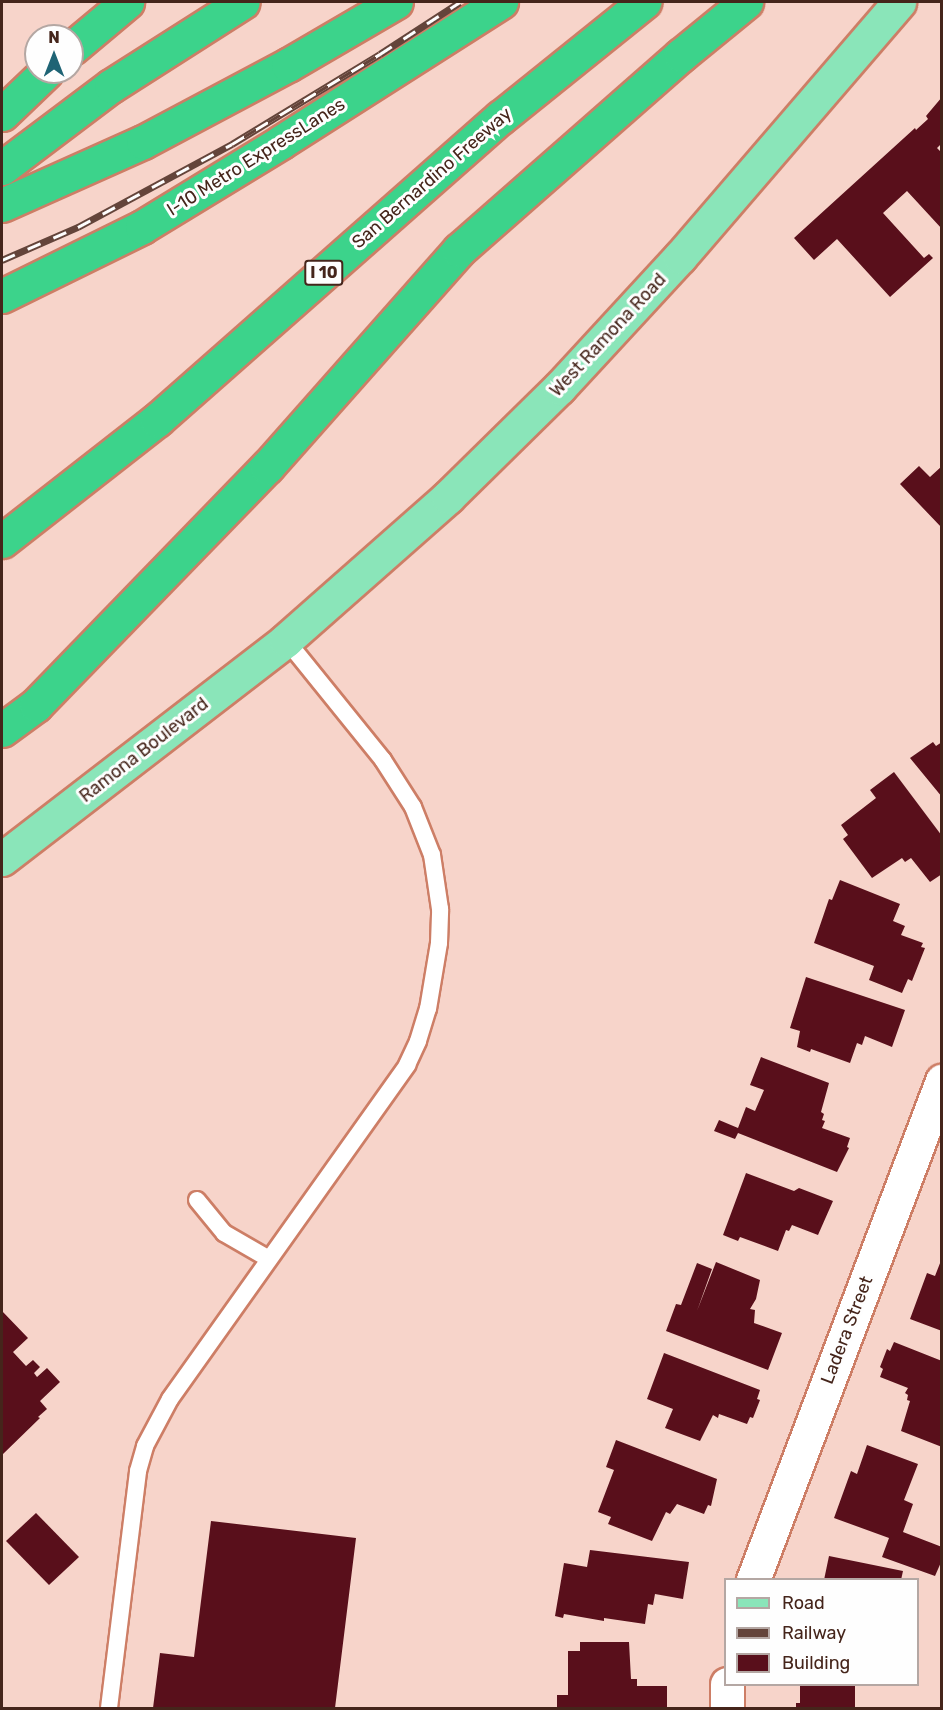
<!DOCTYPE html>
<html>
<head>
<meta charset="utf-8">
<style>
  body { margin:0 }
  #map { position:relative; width:943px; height:1710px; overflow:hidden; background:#f7d4ca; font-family:Rubik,sans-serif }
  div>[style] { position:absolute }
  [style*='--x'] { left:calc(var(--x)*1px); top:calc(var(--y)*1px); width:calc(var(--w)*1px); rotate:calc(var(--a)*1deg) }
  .building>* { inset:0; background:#590f1b }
  .roads { filter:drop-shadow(2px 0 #cd7e66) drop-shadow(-2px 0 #cd7e66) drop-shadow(0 2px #cd7e66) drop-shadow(0 -2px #cd7e66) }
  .lane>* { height:16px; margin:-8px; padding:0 8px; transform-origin:8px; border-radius:8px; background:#fff }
  .street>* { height:33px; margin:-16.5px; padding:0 16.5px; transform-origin:16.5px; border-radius:16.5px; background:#fff }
  .primary>* { height:33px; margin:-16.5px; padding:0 16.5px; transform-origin:16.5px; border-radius:16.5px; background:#8ae5b9 }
  .highway>* { height:33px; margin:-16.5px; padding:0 16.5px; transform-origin:16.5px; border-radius:16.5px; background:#3cd38b }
  .rail>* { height:7px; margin-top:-3.5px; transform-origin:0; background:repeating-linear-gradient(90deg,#fefefe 0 14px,#64443a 0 28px); box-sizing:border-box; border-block:2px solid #64443a }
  span { translate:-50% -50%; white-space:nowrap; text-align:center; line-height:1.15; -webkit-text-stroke:6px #fefefe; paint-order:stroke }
  .shield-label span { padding:2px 4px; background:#fefefe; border:2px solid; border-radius:4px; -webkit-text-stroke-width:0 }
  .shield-label { font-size:16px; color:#45251b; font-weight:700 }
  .street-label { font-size:18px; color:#45251b }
  .frame { position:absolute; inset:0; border:3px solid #45251b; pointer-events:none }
  .legend { position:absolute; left:724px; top:1578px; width:195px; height:108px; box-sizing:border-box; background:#fefefe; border:2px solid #b4a7a3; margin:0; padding:8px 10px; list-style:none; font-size:18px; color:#45251b }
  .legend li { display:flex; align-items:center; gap:12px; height:30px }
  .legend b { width:30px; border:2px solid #b4a7a3 }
  .north { position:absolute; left:24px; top:24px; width:60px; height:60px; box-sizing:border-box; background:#fefefe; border:2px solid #b4a7a3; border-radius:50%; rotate:0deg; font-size:16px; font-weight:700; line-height:24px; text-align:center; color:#45251b }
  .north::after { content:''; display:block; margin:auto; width:21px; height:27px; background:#1f6475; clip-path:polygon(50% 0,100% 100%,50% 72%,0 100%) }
</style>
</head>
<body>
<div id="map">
  <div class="building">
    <div style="clip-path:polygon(942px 97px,942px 143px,937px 148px,942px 153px,942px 229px,907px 191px,883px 213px,924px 258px,929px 254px,933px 258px,890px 297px,837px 239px,814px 260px,794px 238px,915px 128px,916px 130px,928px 119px,926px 116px)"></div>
    <div style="clip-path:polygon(919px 466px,930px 477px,942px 466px,942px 528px,900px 484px)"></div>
    <div style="clip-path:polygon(933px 742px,936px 746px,942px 742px,942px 797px,910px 758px)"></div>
    <div style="clip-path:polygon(894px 772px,942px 836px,942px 874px,930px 882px,911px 858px,905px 862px,902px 858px,872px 878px,843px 839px,848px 835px,841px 825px,876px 798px,870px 790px)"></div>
    <div style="clip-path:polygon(840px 880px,900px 904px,893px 921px,905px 926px,901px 935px,923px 943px,921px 947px,925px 948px,912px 981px,908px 979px,902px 993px,869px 980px,874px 966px,814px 943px,829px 899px,832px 900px)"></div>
    <div style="clip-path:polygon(806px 977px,905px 1010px,892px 1047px,865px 1036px,862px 1045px,857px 1043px,850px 1063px,811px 1049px,810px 1052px,797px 1047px,800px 1031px,790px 1028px)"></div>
    <div style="clip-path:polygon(761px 1057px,829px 1083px,821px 1112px,824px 1114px,822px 1120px,825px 1121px,822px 1128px,850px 1138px,847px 1147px,849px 1148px,837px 1172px,738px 1133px,735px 1139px,714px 1131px,719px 1120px,738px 1128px,746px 1107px,755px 1111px,764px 1090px,750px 1085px)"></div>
    <div style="clip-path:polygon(746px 1173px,794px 1191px,799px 1188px,833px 1201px,818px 1235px,792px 1225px,789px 1231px,786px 1230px,778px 1251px,740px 1237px,738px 1241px,723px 1235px)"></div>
    <div style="clip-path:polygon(942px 1258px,942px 1331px,910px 1319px,927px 1273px,935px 1276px)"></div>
    <div style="clip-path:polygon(716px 1262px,760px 1280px,756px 1299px,750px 1309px,755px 1310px,754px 1323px,782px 1333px,768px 1370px,666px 1331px,676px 1304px,681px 1305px,697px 1263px,712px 1269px,697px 1311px)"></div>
    <div style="clip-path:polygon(2px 1311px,28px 1338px,13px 1352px,26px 1366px,33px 1360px,40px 1367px,34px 1373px,37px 1377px,47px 1368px,60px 1382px,40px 1401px,47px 1409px,38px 1417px,40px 1418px,2px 1455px)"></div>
    <div style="clip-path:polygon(894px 1342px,942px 1361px,942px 1447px,901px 1431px,910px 1401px,907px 1400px,908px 1395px,905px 1393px,908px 1388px,880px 1377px,883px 1369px,880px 1367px,887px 1349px,890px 1351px)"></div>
    <div style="clip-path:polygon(664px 1353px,760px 1390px,757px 1399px,760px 1400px,753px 1418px,750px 1417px,747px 1424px,719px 1414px,718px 1418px,713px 1415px,700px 1441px,665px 1428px,673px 1409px,647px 1399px)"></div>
    <div style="clip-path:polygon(616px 1440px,717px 1479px,711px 1506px,708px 1505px,704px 1514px,677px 1504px,670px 1514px,666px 1512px,652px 1541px,608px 1524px,611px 1517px,598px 1512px,614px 1470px,606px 1467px)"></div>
    <div style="clip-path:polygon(867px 1445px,918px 1464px,904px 1500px,913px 1504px,903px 1532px,942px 1547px,942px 1560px,935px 1576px,882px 1557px,889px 1538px,834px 1518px,851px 1471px,857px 1474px)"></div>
    <div style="clip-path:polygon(36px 1513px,79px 1557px,49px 1585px,6px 1541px)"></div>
    <div style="clip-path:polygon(211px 1521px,356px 1538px,335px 1708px,153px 1708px,160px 1653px,194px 1657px)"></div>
    <div style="clip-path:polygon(590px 1550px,689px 1562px,683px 1599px,655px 1594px,653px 1605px,648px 1604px,645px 1624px,604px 1618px,604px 1621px,564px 1614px,563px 1618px,555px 1616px,564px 1563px,587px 1567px)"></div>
    <div style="clip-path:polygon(829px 1556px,903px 1571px,901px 1580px,824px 1580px)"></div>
    <div style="clip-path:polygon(580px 1642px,629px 1642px,631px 1679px,637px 1679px,637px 1686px,667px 1686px,667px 1708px,557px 1708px,557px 1695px,568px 1695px,568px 1651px,580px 1651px)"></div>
    <div style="clip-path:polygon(800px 1684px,855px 1684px,855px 1708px,796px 1708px,796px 1703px,800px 1703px)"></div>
  </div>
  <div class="roads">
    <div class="lane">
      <div style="--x:197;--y:1200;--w:43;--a:50.7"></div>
      <div style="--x:224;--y:1233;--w:52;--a:30"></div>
      <div style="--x:109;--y:1708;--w:239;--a:-83"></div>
      <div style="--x:138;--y:1471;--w:26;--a:-74"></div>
      <div style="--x:145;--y:1446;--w:53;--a:-62"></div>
      <div style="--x:170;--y:1399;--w:410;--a:-54.6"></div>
      <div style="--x:407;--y:1065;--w:26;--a:-65"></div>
      <div style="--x:418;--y:1041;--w:34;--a:-73"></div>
      <div style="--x:428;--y:1009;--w:67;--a:-80.5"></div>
      <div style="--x:439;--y:943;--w:34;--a:-88"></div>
      <div style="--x:440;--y:909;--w:55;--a:-98.4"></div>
      <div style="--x:432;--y:855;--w:52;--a:-111.6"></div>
      <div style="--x:413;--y:807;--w:56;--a:-122.6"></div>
      <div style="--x:383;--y:760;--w:154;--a:-128.9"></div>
    </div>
    <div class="street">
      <div style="--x:753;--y:1580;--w:534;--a:-69.26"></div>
      <div style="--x:727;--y:1684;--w:24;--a:90"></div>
    </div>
    <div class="primary">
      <div style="--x:2;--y:859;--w:359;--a:-37.6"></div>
      <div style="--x:286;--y:640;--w:216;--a:-41.4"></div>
      <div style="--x:448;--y:497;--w:156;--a:-44.5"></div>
      <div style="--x:559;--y:388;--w:178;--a:-47.3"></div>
      <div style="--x:680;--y:257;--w:336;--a:-49.3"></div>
    </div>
    <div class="highway">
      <div style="--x:72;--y:48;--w:72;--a:-39.9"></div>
      <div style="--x:2;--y:114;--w:61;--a:-43.7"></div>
      <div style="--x:2;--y:168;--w:136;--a:-37"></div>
      <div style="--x:111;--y:86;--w:156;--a:-32.5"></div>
      <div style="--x:2;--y:205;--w:154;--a:-24.1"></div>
      <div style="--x:143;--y:142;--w:164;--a:-28"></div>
      <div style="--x:288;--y:65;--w:125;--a:-30.3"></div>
      <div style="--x:2;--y:296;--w:156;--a:-26.2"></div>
      <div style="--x:142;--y:227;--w:163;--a:-31.4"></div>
      <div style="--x:281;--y:142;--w:261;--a:-32.5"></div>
      <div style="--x:2;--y:541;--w:197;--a:-38"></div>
      <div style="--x:157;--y:420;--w:458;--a:-41.4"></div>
      <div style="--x:501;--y:117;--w:184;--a:-38.8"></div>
      <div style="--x:2;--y:730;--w:42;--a:-36.3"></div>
      <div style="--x:36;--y:705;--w:332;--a:-45.9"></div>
      <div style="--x:267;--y:467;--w:290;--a:-48.5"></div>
      <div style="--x:459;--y:250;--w:295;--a:-41.3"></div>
      <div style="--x:681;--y:55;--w:84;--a:-39.2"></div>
    </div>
  </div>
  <div class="rail">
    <div style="--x:2;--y:260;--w:83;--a:-23.5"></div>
    <div style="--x:78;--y:227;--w:175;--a:-28.3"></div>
    <div style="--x:232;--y:144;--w:173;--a:-31.3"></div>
    <div style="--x:380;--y:54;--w:95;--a:-33"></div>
  </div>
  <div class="shield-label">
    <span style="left:324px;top:273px">I 10</span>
  </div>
  <div class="street-label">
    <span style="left:256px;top:157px;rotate:-32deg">I-10 Metro ExpressLanes</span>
    <span style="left:432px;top:178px;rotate:-41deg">San Bernardino Freeway</span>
    <span style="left:608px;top:335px;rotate:-47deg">West Ramona Road</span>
    <span style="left:144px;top:750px;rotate:-38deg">Ramona Boulevard</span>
    <span style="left:847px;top:1330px;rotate:-69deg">Ladera Street</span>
  </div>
  <div class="frame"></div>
  <ul class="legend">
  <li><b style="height:8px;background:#8ae5b9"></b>Road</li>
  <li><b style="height:8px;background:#64443a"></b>Railway</li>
  <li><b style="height:16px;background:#590f1b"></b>Building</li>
  </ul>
  <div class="north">N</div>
</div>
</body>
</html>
